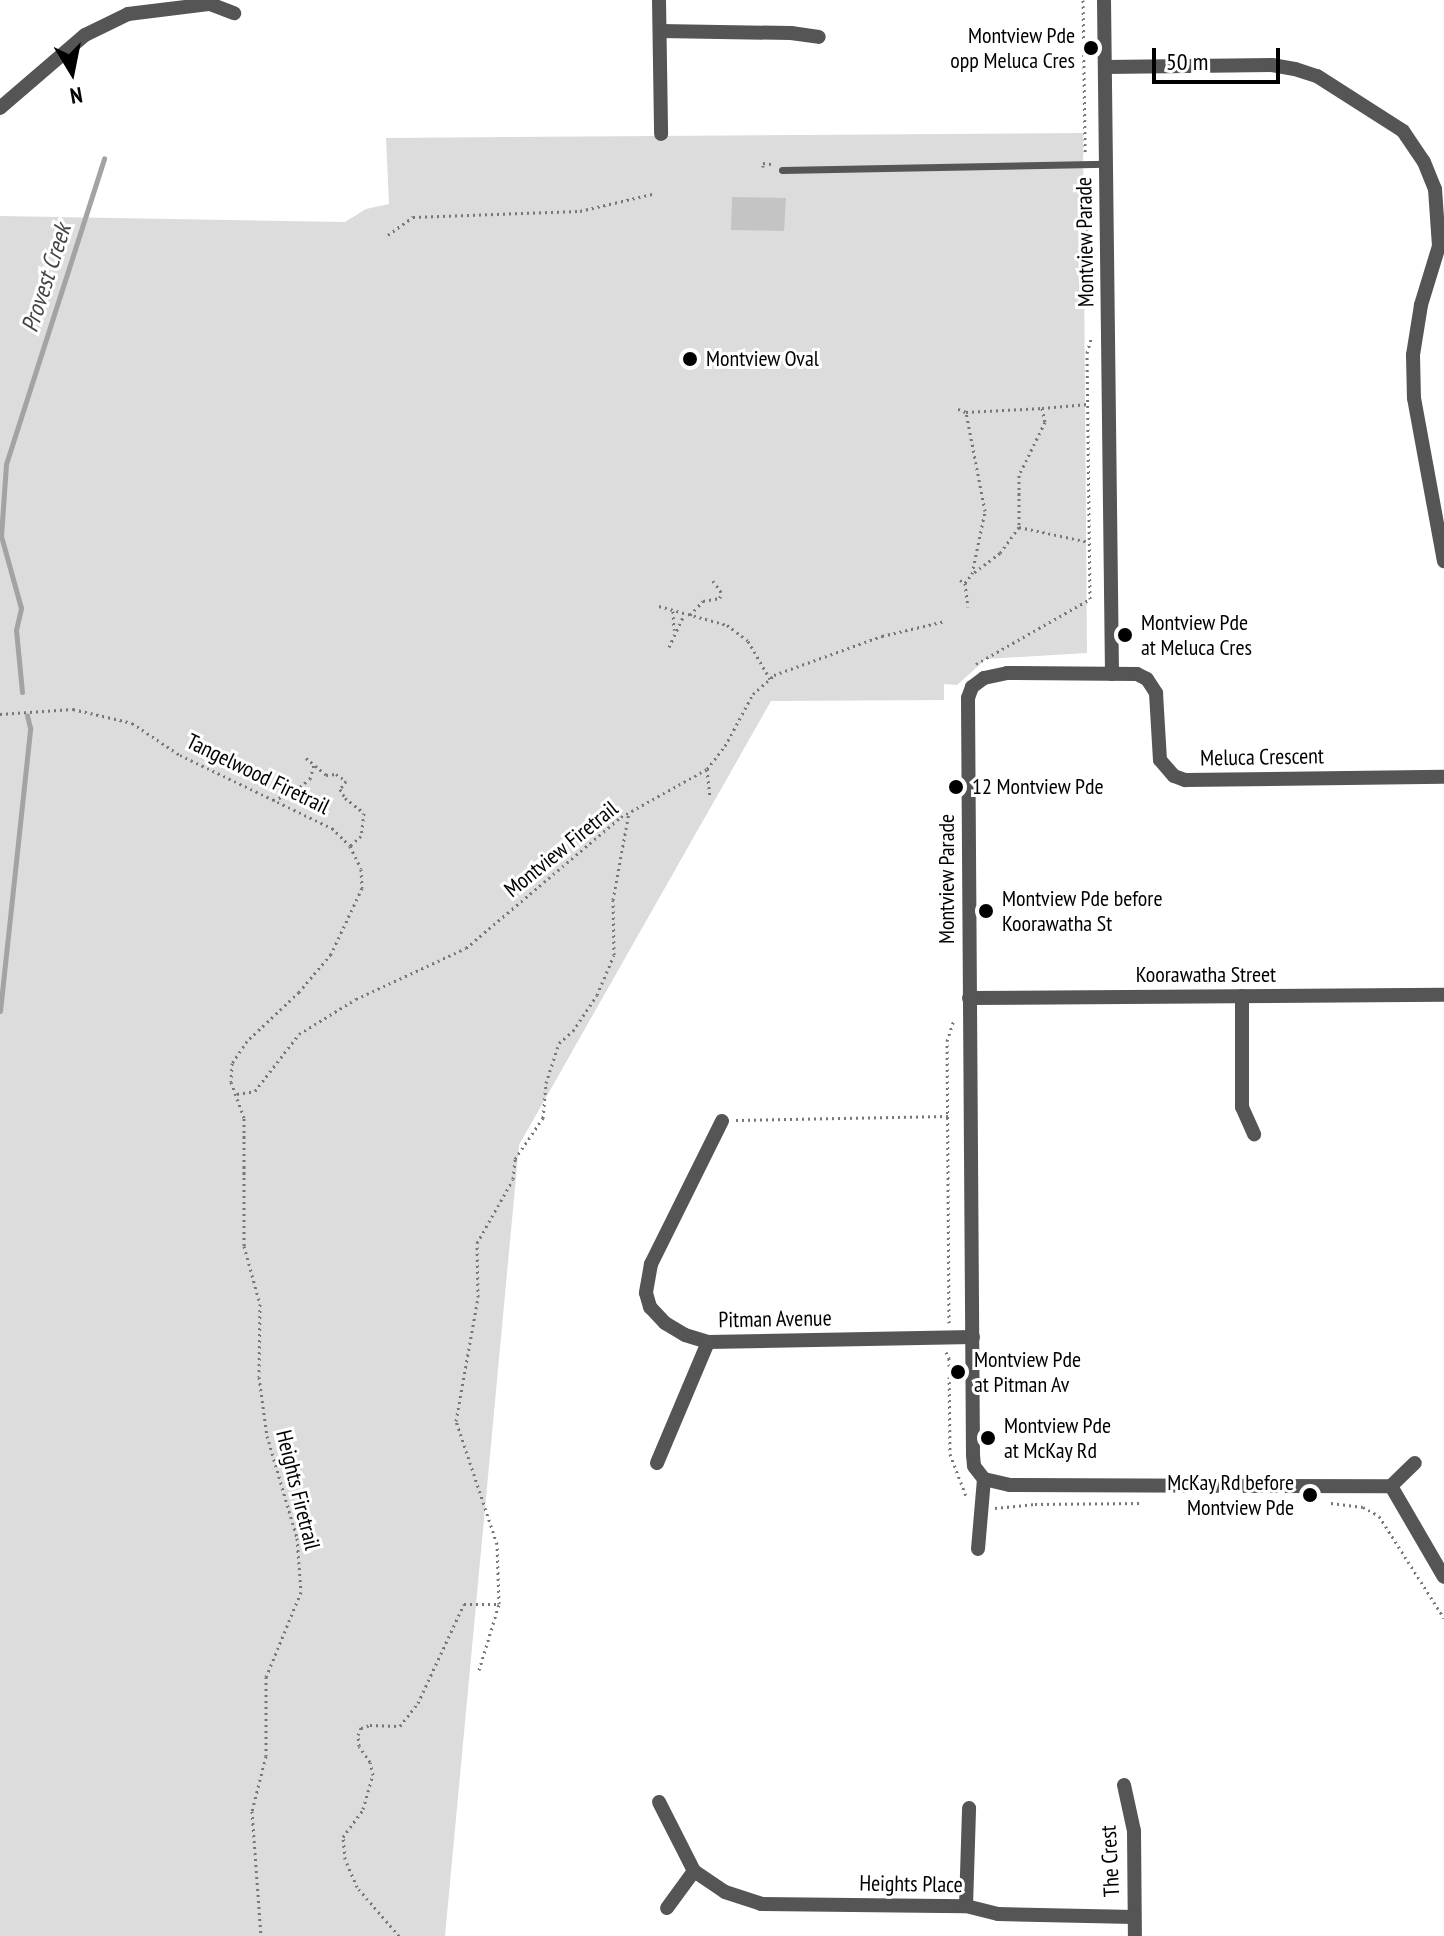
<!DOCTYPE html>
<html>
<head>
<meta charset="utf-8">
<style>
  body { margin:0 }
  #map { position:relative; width:1444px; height:1936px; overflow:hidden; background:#fff; font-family:"PT Sans Narrow",sans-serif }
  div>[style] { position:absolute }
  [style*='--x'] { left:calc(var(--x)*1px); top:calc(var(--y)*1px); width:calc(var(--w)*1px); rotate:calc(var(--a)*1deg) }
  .green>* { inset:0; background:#dcdcdc }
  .stream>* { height:5px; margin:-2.5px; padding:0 2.5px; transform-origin:2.5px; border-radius:2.5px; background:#a3a3a3 }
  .building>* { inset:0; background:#c4c4c4 }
  .path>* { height:3px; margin-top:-1.5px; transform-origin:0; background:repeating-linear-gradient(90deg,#777 0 2px,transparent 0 6px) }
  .service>* { height:7px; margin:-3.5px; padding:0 3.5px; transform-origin:3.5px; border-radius:3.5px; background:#555 }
  .minor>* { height:14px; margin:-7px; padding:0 7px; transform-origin:7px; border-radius:7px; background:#555 }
  .dots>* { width:22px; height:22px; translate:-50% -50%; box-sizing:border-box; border:4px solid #fff; border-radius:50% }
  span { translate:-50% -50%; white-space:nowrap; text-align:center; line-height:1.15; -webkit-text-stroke:6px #fff; paint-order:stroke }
  .poi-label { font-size:22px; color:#000 }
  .right { translate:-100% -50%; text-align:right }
  .left { translate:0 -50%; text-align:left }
  .street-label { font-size:22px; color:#000 }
  .water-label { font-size:24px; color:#444; font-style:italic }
  .north { position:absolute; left:32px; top:32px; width:80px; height:80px; -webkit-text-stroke:6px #fff; paint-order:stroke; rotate:170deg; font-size:22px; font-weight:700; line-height:32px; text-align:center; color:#000 }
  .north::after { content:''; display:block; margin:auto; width:28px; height:36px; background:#000; clip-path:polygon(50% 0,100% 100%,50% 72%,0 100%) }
  .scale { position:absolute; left:1152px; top:48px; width:128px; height:36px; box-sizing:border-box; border:4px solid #000; border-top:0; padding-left:10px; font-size:24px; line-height:28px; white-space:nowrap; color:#000; -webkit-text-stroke:6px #fff; paint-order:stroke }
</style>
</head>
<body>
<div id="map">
  <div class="green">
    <div style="clip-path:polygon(1083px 133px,1087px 653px,986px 659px,957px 685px,944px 684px,944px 700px,771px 701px,519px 1145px,445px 1936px,0 1936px,0 216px,345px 222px,366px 209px,389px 204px,386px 138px)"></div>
  </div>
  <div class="stream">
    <div style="--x:22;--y:692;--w:62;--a:-95.5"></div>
    <div style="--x:16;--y:630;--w:23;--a:-77"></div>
    <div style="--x:21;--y:608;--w:75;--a:-105.5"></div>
    <div style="--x:1;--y:536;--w:72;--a:-86"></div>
    <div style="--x:6;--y:464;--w:321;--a:-72.2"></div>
    <div style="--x:0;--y:1011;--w:285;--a:-83.9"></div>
    <div style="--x:30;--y:728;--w:13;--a:-103"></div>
  </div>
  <div class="building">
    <div style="clip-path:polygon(732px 197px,786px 198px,784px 231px,731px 230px)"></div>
  </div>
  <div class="path">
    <div style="--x:1083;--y:0;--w:152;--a:89.2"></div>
    <div style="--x:763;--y:167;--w:4;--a:-90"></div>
    <div style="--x:763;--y:163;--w:8;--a:7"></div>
    <div style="--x:1085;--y:176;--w:104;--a:88.9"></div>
    <div style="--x:1087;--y:280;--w:20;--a:79"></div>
    <div style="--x:388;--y:235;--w:31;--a:-36"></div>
    <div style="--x:413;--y:217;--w:167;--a:-2.1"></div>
    <div style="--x:580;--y:211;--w:74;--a:-13.3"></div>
    <div style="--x:1042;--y:408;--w:14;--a:78"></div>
    <div style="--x:1045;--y:422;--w:59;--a:116.1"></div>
    <div style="--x:1019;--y:475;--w:52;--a:90"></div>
    <div style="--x:1019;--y:527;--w:32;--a:126"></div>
    <div style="--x:1000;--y:553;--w:35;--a:143"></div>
    <div style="--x:972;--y:574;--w:64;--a:-78.3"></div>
    <div style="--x:985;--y:511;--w:101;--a:-100.9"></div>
    <div style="--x:966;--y:412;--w:76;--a:-3"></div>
    <div style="--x:1042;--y:408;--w:46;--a:-5"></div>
    <div style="--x:958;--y:409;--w:9;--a:21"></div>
    <div style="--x:1019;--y:527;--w:72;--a:12.1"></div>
    <div style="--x:960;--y:580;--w:6;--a:31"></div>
    <div style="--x:965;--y:583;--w:11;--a:-52"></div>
    <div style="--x:965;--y:583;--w:24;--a:83"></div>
    <div style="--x:659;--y:606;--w:71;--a:15.6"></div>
    <div style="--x:727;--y:625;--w:26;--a:37"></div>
    <div style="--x:748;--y:641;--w:44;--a:59.9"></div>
    <div style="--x:673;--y:611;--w:19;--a:87"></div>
    <div style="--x:690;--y:615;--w:19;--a:-47"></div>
    <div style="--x:703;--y:601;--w:17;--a:-10"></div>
    <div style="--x:720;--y:598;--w:6;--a:-81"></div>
    <div style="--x:721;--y:592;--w:14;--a:-126"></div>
    <div style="--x:669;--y:647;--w:35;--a:-65"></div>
    <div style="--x:976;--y:664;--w:131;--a:-29.7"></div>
    <div style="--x:1090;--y:599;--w:246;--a:-90.7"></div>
    <div style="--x:1087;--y:353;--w:15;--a:-74"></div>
    <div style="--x:0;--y:714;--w:73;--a:-3.9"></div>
    <div style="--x:73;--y:709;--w:61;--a:13.3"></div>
    <div style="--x:132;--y:723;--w:58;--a:33.7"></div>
    <div style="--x:180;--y:755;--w:169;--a:25.7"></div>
    <div style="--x:332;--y:828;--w:25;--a:45"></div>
    <div style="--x:350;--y:846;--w:25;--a:64"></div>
    <div style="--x:361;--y:869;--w:19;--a:87"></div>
    <div style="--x:362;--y:888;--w:73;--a:115.2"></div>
    <div style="--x:331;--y:954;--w:50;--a:130.1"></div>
    <div style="--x:299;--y:992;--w:71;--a:136.7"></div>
    <div style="--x:247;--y:1041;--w:27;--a:124"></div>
    <div style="--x:232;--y:1063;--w:19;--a:93"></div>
    <div style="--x:231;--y:1082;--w:38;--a:70"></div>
    <div style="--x:244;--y:1118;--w:128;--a:90"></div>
    <div style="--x:244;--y:1246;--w:60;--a:74.6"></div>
    <div style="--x:260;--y:1304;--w:73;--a:90.8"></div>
    <div style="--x:259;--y:1377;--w:60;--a:82.3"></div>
    <div style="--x:267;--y:1436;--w:106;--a:73.6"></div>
    <div style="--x:297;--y:1538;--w:54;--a:85.8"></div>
    <div style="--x:301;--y:1592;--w:92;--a:112.4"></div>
    <div style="--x:266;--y:1677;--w:79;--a:90"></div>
    <div style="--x:266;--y:1756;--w:57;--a:104.3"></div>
    <div style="--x:252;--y:1811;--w:125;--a:85.9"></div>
    <div style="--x:306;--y:758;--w:26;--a:40"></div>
    <div style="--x:326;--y:775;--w:10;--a:-6"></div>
    <div style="--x:336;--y:774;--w:12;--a:35"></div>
    <div style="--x:346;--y:781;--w:10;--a:127"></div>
    <div style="--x:340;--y:789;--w:10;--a:61"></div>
    <div style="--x:345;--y:798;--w:24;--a:38"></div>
    <div style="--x:364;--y:813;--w:23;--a:97"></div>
    <div style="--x:361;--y:836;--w:15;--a:138"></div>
    <div style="--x:707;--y:769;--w:28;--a:84"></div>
    <div style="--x:273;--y:800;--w:18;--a:-19"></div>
    <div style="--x:290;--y:794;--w:25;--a:-37"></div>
    <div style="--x:310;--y:779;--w:16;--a:-75"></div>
    <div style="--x:237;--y:1094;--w:18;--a:-9"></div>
    <div style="--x:255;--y:1091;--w:72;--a:-52.3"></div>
    <div style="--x:299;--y:1034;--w:67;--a:-31.6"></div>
    <div style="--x:356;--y:999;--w:121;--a:-24.9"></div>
    <div style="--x:466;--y:948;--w:203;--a:-40.2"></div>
    <div style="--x:621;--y:817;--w:98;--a:-29.2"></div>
    <div style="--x:707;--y:769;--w:29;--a:-52"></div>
    <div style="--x:725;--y:746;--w:59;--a:-61.7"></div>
    <div style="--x:753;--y:694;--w:28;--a:-42"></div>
    <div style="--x:774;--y:675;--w:115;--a:-19.9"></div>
    <div style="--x:882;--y:636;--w:65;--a:-13.4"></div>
    <div style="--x:736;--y:1120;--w:212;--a:-1.1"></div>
    <div style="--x:949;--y:1323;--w:282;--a:-90.4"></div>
    <div style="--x:947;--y:1041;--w:23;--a:-72"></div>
    <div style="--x:946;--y:1352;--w:7;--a:63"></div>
    <div style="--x:949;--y:1358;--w:96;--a:89.4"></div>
    <div style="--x:950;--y:1454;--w:45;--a:69.1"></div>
    <div style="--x:1331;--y:1503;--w:32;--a:7"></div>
    <div style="--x:1363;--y:1507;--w:18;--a:29"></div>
    <div style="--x:1379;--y:1516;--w:121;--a:57.5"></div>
    <div style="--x:995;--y:1508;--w:40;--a:-5.7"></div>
    <div style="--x:1035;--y:1504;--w:108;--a:-0.5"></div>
    <div style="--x:479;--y:1670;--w:69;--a:-73.1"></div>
    <div style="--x:499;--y:1604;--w:60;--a:-91.9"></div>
    <div style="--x:497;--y:1544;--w:130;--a:-108.4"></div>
    <div style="--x:456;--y:1421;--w:126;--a:-79.9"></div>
    <div style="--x:478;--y:1297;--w:54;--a:-91.1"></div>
    <div style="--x:477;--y:1243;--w:73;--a:-60.6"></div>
    <div style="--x:513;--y:1179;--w:20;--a:-84"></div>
    <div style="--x:515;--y:1159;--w:50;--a:-55.7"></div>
    <div style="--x:543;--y:1118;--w:35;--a:-85"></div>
    <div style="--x:546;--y:1083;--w:42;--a:-72"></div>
    <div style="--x:559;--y:1043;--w:18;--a:-41"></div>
    <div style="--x:573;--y:1031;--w:43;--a:-56.3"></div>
    <div style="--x:597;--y:995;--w:43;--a:-67"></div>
    <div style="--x:614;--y:955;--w:55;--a:-91"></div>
    <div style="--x:613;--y:900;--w:89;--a:-79.7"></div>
    <div style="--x:399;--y:1936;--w:65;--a:-130.6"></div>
    <div style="--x:357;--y:1887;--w:30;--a:-113"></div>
    <div style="--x:345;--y:1859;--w:22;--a:-95"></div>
    <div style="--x:343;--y:1837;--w:34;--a:-54"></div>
    <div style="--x:363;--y:1809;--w:35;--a:-74"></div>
    <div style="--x:373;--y:1775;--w:13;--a:-103"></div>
    <div style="--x:370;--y:1762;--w:19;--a:-125"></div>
    <div style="--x:359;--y:1746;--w:11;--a:-95"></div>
    <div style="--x:358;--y:1735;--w:8;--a:-67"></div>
    <div style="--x:361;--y:1728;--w:9;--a:-18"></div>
    <div style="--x:370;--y:1725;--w:30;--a:2"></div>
    <div style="--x:400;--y:1726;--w:29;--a:-52"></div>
    <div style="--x:418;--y:1703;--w:109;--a:-65.1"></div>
    <div style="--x:464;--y:1604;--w:35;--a:0"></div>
  </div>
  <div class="service">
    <div style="--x:782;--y:170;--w:324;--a:-1.1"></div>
  </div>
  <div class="minor">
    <div style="--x:659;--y:0;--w:134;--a:89.1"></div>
    <div style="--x:1104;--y:0;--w:674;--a:89.32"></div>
    <div style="--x:660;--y:31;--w:131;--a:0.9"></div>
    <div style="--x:791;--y:33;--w:28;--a:8"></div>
    <div style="--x:1105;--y:67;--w:167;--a:-0.7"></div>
    <div style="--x:1272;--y:65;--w:23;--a:10"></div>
    <div style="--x:1295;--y:69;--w:23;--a:18"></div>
    <div style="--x:1317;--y:76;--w:102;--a:32.6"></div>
    <div style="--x:1403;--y:131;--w:37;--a:56"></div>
    <div style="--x:1424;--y:162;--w:29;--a:68"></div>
    <div style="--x:1435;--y:189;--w:57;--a:86"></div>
    <div style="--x:1439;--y:246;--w:62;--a:107"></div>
    <div style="--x:1421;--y:305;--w:51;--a:99.1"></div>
    <div style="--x:1413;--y:355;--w:43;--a:88.7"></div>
    <div style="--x:1414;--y:398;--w:166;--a:79.6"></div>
    <div style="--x:0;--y:108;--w:112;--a:-40.7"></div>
    <div style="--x:85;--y:35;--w:48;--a:-26"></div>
    <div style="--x:128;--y:14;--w:83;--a:-7"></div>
    <div style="--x:210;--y:4;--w:26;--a:21"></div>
    <div style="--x:1242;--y:996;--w:111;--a:90"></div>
    <div style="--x:1242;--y:1107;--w:30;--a:66"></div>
    <div style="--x:969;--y:998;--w:475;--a:-0.4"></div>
    <div style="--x:722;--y:1121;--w:160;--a:116.4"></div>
    <div style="--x:651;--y:1264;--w:29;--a:100"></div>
    <div style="--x:646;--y:1293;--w:15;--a:74"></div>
    <div style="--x:650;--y:1307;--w:22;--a:47"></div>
    <div style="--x:665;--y:1323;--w:23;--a:31"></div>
    <div style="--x:685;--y:1335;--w:24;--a:17"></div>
    <div style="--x:708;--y:1342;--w:265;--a:-1.1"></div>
    <div style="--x:657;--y:1463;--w:131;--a:-67.1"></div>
    <div style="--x:984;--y:1479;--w:27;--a:13"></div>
    <div style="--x:1010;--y:1485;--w:381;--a:0.2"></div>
    <div style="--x:1391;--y:1486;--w:33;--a:-44"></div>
    <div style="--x:1391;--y:1486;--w:105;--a:59.8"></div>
    <div style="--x:978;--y:1549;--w:70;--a:-85.1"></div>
    <div style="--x:984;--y:1479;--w:16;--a:-128"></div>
    <div style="--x:974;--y:1466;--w:11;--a:-95"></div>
    <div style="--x:973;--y:1455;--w:757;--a:-90.38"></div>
    <div style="--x:968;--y:698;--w:12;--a:-70"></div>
    <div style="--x:972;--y:687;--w:15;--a:-37"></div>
    <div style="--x:984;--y:678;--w:24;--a:-12"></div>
    <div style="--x:1007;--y:673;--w:130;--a:0.4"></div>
    <div style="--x:1137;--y:674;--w:11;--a:27"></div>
    <div style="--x:1147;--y:679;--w:17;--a:57"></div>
    <div style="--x:1156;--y:693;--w:67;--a:86.6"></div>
    <div style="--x:1160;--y:760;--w:21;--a:49"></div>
    <div style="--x:1174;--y:776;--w:12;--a:20"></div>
    <div style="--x:1185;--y:780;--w:259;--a:-0.7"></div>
    <div style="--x:1124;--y:1785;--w:47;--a:77.7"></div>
    <div style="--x:1134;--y:1831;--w:105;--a:89.5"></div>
    <div style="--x:659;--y:1802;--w:77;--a:63.1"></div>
    <div style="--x:966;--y:1906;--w:98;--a:-88.2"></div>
    <div style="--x:667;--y:1908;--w:46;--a:-53.9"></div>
    <div style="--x:694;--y:1871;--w:37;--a:34"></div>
    <div style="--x:725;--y:1892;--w:38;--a:18"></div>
    <div style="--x:761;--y:1904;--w:205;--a:0.6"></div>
    <div style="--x:966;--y:1906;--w:33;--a:14"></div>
    <div style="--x:998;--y:1914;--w:136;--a:1.3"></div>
  </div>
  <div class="dots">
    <div style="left:1091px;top:48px;background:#000"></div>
    <div style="left:690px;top:359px;background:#000"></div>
    <div style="left:1125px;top:635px;background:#000"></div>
    <div style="left:956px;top:787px;background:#000"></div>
    <div style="left:986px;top:911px;background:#000"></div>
    <div style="left:958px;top:1372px;background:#000"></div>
    <div style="left:988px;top:1438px;background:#000"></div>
    <div style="left:1310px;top:1495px;background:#000"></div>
  </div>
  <div class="poi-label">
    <span class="right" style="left:1075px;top:48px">Montview Pde<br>opp Meluca Cres</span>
    <span class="left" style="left:706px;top:359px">Montview Oval</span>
    <span class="left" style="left:1141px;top:635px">Montview Pde<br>at Meluca Cres</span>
    <span class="left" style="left:972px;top:787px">12 Montview Pde</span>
    <span class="left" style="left:1002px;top:911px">Montview Pde before<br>Koorawatha St</span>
    <span class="left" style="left:974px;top:1372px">Montview Pde<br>at Pitman Av</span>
    <span class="left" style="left:1004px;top:1438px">Montview Pde<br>at McKay Rd</span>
    <span class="right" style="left:1294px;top:1495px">McKay Rd before<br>Montview Pde</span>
  </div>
  <div class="street-label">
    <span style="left:1085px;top:242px;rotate:-91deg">Montview Parade</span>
    <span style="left:1262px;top:757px;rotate:-1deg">Meluca Crescent</span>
    <span style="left:258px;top:774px;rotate:26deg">Tangelwood Firetrail</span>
    <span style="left:561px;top:849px;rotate:-39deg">Montview Firetrail</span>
    <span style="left:947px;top:879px;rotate:-90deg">Montview Parade</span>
    <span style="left:1206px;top:975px">Koorawatha Street</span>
    <span style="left:775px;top:1319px;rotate:-1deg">Pitman Avenue</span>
    <span style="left:298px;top:1490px;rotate:76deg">Heights Firetrail</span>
    <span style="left:1110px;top:1861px;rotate:-93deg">The Crest</span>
    <span style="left:911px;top:1884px;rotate:1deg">Heights Place</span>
  </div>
  <div class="water-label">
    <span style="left:46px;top:278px;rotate:-72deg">Provest Creek</span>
  </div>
  <div class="north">N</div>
  <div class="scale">50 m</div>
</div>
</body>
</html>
